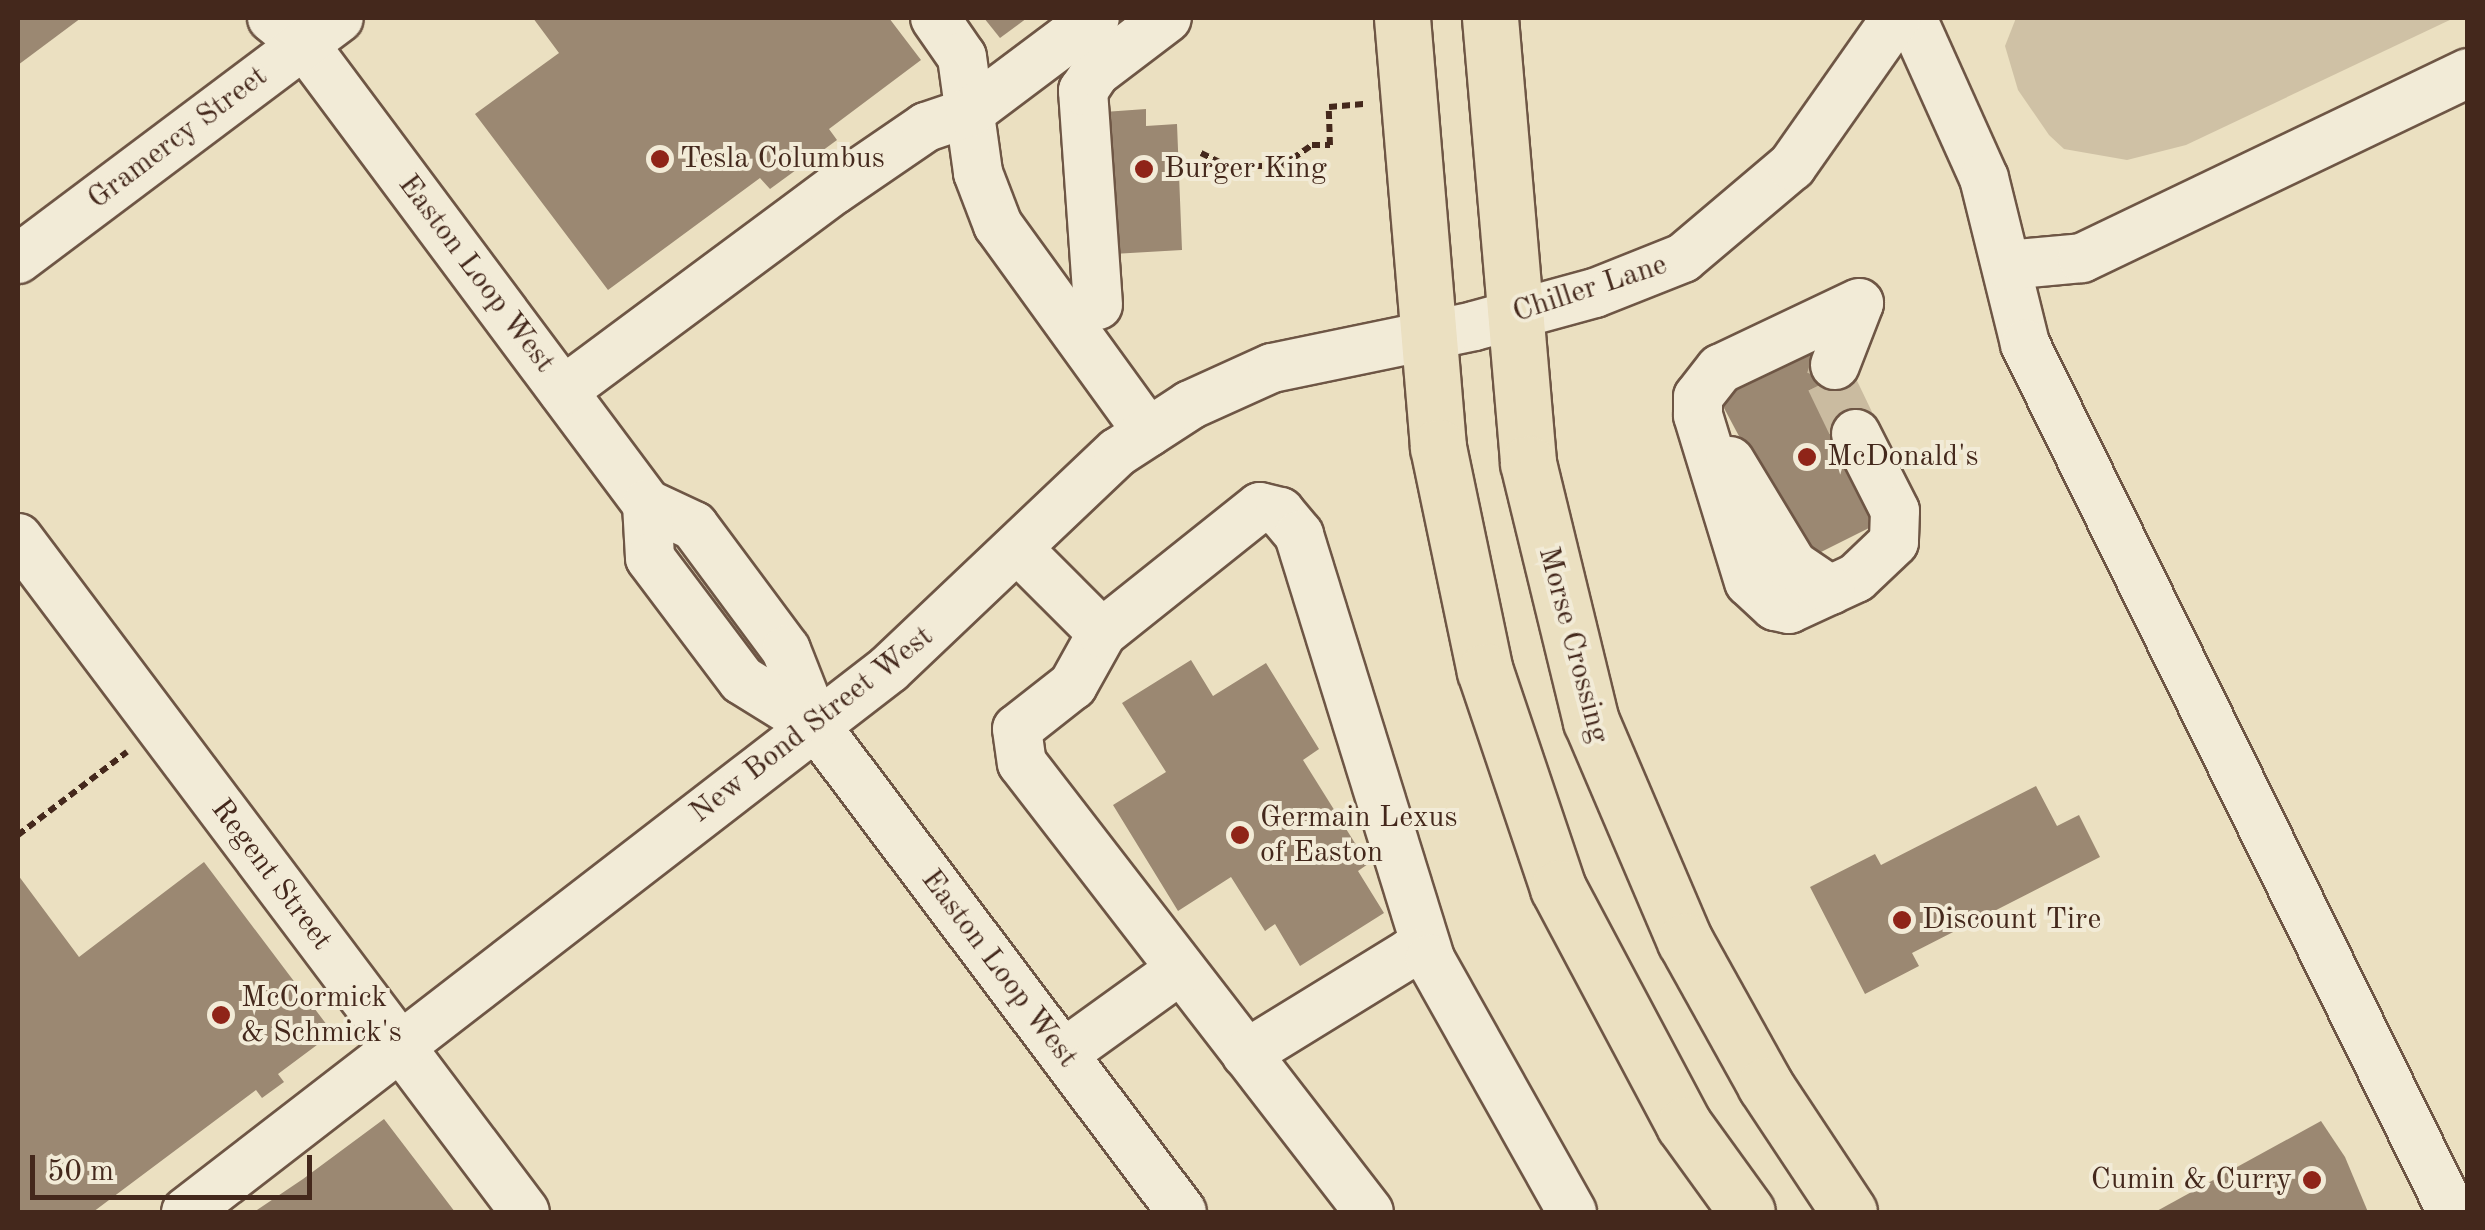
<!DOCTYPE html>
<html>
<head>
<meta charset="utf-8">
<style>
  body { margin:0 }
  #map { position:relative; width:2485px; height:1230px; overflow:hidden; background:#ebe0c1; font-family:"Old Standard TT",serif }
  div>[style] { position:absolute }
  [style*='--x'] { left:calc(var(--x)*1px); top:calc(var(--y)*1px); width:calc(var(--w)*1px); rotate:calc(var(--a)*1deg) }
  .green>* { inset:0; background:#cfc1a5 }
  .building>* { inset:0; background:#9b8872 }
  .minor-tunnel>* { height:48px; margin-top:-24px; transform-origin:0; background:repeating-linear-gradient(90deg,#cabba0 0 48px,transparent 0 72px) }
  .path>* { height:6px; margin-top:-3px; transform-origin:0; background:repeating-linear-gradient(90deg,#44281c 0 8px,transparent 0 13px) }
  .roads { filter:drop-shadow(2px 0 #6e5645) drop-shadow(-2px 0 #6e5645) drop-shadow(0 2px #6e5645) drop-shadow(0 -2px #6e5645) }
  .minor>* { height:48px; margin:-24px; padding:0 24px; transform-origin:24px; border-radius:24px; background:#f2ebd7 }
  .major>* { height:55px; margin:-27.5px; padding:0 27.5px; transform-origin:27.5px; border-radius:27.5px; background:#ebe0c1 }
  .dots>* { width:28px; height:28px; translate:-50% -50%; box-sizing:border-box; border:5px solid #f2ebd7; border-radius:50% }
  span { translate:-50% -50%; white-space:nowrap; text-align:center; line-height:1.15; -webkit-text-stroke:8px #f2ebd7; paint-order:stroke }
  .street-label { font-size:30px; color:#44281c }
  .poi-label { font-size:30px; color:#44281c }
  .left { translate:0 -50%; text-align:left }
  .right { translate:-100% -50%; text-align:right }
  .frame { position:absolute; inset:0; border:20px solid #44281c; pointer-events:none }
  .scale { position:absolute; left:30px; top:1155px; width:282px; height:45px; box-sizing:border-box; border:5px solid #44281c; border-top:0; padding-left:12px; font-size:30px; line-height:35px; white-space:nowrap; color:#44281c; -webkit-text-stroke:8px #f2ebd7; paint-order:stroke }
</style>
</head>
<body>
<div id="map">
  <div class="green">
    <div style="clip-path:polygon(2016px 18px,2454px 18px,2186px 145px,2127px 160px,2064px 149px,2049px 135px,2018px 90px,2005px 46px)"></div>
  </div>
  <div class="building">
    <div style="clip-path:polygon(18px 18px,81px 18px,18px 65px)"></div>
    <div style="clip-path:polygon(533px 18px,889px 18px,921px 60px,829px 129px,837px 140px,770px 189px,760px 178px,608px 290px,475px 114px,559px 53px)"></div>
    <div style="clip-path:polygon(984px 18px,1027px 18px,1000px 38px)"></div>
    <div style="clip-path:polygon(1146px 109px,1146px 126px,1177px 124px,1182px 250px,1113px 254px,1104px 112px)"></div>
    <div style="clip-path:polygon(1822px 338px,1865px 430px,1893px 516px,1805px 560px,1716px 393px)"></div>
    <div style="clip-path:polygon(1191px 660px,1213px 696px,1266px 663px,1319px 749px,1303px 760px,1368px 864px,1358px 871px,1384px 913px,1300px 966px,1275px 924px,1265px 931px,1231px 877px,1178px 911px,1113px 805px,1166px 772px,1122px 703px)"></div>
    <div style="clip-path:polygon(2036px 786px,2057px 826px,2079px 815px,2100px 857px,1912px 953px,1919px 966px,1865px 994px,1810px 887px,1875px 854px,1881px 865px)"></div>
    <div style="clip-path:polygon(204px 862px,333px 1033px,278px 1074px,284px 1082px,262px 1098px,256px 1090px,93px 1212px,18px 1212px,18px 875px,79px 957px)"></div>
    <div style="clip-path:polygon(384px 1119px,455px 1212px,254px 1212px,303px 1179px)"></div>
    <div style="clip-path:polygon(2321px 1121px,2345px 1157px,2368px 1212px,2155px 1212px)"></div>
  </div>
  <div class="minor-tunnel">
    <div style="--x:1835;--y:365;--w:16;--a:108"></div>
    <div style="--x:1830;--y:380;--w:60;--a:64.3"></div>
  </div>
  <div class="path">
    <div style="--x:1201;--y:153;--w:30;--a:26"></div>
    <div style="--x:1228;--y:166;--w:54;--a:0"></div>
    <div style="--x:1282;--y:166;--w:37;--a:-35"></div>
    <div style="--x:1312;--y:145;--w:18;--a:0"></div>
    <div style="--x:1330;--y:145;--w:38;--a:-92"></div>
    <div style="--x:1329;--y:107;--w:37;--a:-5"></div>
    <div style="--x:18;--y:835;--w:137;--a:-37.3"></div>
  </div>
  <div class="roads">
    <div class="minor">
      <div style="--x:272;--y:18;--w:41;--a:39.1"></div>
      <div style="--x:304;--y:44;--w:574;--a:53.29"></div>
      <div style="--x:647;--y:504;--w:52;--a:25.1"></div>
      <div style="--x:694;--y:526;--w:154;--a:53.4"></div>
      <div style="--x:786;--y:650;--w:82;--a:68.5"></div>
      <div style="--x:816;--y:726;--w:608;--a:53.02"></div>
      <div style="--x:935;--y:18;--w:47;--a:55.3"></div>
      <div style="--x:962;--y:57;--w:117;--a:82.1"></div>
      <div style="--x:978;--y:173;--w:56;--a:69"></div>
      <div style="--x:998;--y:225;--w:256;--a:54.1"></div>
      <div style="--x:1912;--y:18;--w:175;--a:65.8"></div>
      <div style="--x:1984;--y:178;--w:171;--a:76.1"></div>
      <div style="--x:2025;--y:344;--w:967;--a:63.81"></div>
      <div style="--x:18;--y:259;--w:401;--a:-36.9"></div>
      <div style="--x:2007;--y:265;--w:75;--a:-5.3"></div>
      <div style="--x:2082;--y:258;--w:428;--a:-25.6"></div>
      <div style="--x:1098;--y:305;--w:215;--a:-94"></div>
      <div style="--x:1083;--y:91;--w:23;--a:-56"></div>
      <div style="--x:1096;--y:72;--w:89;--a:-37.3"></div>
      <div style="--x:1835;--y:365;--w:66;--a:-68.8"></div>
      <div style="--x:563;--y:391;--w:337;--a:-36.6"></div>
      <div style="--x:834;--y:190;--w:112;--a:-34.4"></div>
      <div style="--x:926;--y:127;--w:46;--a:-18.8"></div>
      <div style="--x:970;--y:112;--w:156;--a:-36.9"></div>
      <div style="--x:1856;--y:434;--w:86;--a:63.1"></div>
      <div style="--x:1895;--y:511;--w:31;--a:92"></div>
      <div style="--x:1894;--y:542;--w:52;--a:136.5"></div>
      <div style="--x:1856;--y:578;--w:74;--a:155.2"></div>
      <div style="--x:1789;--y:609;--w:14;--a:-168"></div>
      <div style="--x:1775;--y:606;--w:35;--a:-137"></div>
      <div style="--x:1749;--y:582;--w:175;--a:-107"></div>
      <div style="--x:1698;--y:415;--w:18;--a:-90"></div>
      <div style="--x:1698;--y:397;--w:36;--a:-52"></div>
      <div style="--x:1720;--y:369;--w:154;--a:-25.4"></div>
      <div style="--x:1730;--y:461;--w:122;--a:58.8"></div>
      <div style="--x:1793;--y:565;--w:45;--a:34"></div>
      <div style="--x:647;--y:504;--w:54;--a:86.8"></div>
      <div style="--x:650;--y:558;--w:153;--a:53"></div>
      <div style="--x:742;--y:680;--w:87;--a:31.9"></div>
      <div style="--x:18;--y:538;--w:843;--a:53.05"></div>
      <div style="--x:1018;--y:549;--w:119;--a:45"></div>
      <div style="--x:1102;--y:633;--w:60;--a:119.1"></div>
      <div style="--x:1073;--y:685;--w:71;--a:141.8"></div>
      <div style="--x:1017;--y:729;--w:34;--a:82"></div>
      <div style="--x:1022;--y:763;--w:567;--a:52.3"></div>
      <div style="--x:1102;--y:633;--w:202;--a:-38.6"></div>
      <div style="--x:1260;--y:507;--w:21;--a:14"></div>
      <div style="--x:1280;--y:512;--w:30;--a:50"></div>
      <div style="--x:1299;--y:535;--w:444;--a:72.8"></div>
      <div style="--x:1063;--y:1054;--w:145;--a:-35.8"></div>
      <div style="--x:1246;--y:1054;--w:193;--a:-31.6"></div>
      <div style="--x:1410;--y:953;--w:21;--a:17"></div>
      <div style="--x:1430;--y:959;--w:290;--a:60.7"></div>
      <div style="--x:186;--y:1212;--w:888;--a:-37.68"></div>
      <div style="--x:889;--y:669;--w:315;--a:-43.5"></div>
      <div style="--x:1118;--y:452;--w:86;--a:-33.1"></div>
      <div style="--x:1190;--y:405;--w:90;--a:-24.3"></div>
      <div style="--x:1272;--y:368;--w:206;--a:-11.7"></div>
      <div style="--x:1474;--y:326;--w:125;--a:-15.3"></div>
      <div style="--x:1595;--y:293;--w:95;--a:-21.7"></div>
      <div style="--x:1683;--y:258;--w:143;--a:-40.2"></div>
      <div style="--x:1792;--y:166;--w:181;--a:-54.9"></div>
    </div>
    <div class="major">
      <div style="--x:1402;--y:18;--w:431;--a:85.2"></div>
      <div style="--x:1438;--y:447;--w:229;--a:78.2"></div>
      <div style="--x:1485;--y:671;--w:229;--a:71.4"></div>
      <div style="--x:1558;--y:888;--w:268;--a:62"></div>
      <div style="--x:1684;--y:1125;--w:107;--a:54.1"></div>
      <div style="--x:1490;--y:18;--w:447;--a:85.1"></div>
      <div style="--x:1528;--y:463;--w:266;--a:76.3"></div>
      <div style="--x:1591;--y:721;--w:239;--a:66.9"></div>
      <div style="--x:1685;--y:941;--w:165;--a:60.9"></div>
      <div style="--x:1765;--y:1085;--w:152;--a:56.5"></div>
    </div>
  </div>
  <div class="dots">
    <div style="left:660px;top:159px;background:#8f2418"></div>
    <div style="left:1144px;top:169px;background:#8f2418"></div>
    <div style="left:1807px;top:457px;background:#8f2418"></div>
    <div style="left:1240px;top:835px;background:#8f2418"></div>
    <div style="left:1902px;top:920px;background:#8f2418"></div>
    <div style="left:221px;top:1015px;background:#8f2418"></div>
    <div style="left:2312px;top:1180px;background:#8f2418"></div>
  </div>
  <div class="street-label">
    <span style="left:178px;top:138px;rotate:-37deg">Gramercy Street</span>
    <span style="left:476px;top:274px;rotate:53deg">Easton Loop West</span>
    <span style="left:1590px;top:289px;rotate:-18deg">Chiller Lane</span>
    <span style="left:1573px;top:645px;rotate:75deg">Morse Crossing</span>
    <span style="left:812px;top:725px;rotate:-38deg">New Bond Street West</span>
    <span style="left:271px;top:875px;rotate:53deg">Regent Street</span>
    <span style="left:999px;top:969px;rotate:53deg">Easton Loop West</span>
  </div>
  <div class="poi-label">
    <span class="left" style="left:680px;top:159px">Tesla Columbus</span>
    <span class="left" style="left:1164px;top:169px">Burger King</span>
    <span class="left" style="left:1827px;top:457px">McDonald's</span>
    <span class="left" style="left:1260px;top:835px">Germain Lexus<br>of Easton</span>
    <span class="left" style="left:1922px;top:920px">Discount Tire</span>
    <span class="left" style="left:241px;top:1015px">McCormick<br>&amp; Schmick's</span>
    <span class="right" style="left:2292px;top:1180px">Cumin &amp; Curry</span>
  </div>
  <div class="frame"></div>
  <div class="scale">50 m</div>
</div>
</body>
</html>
